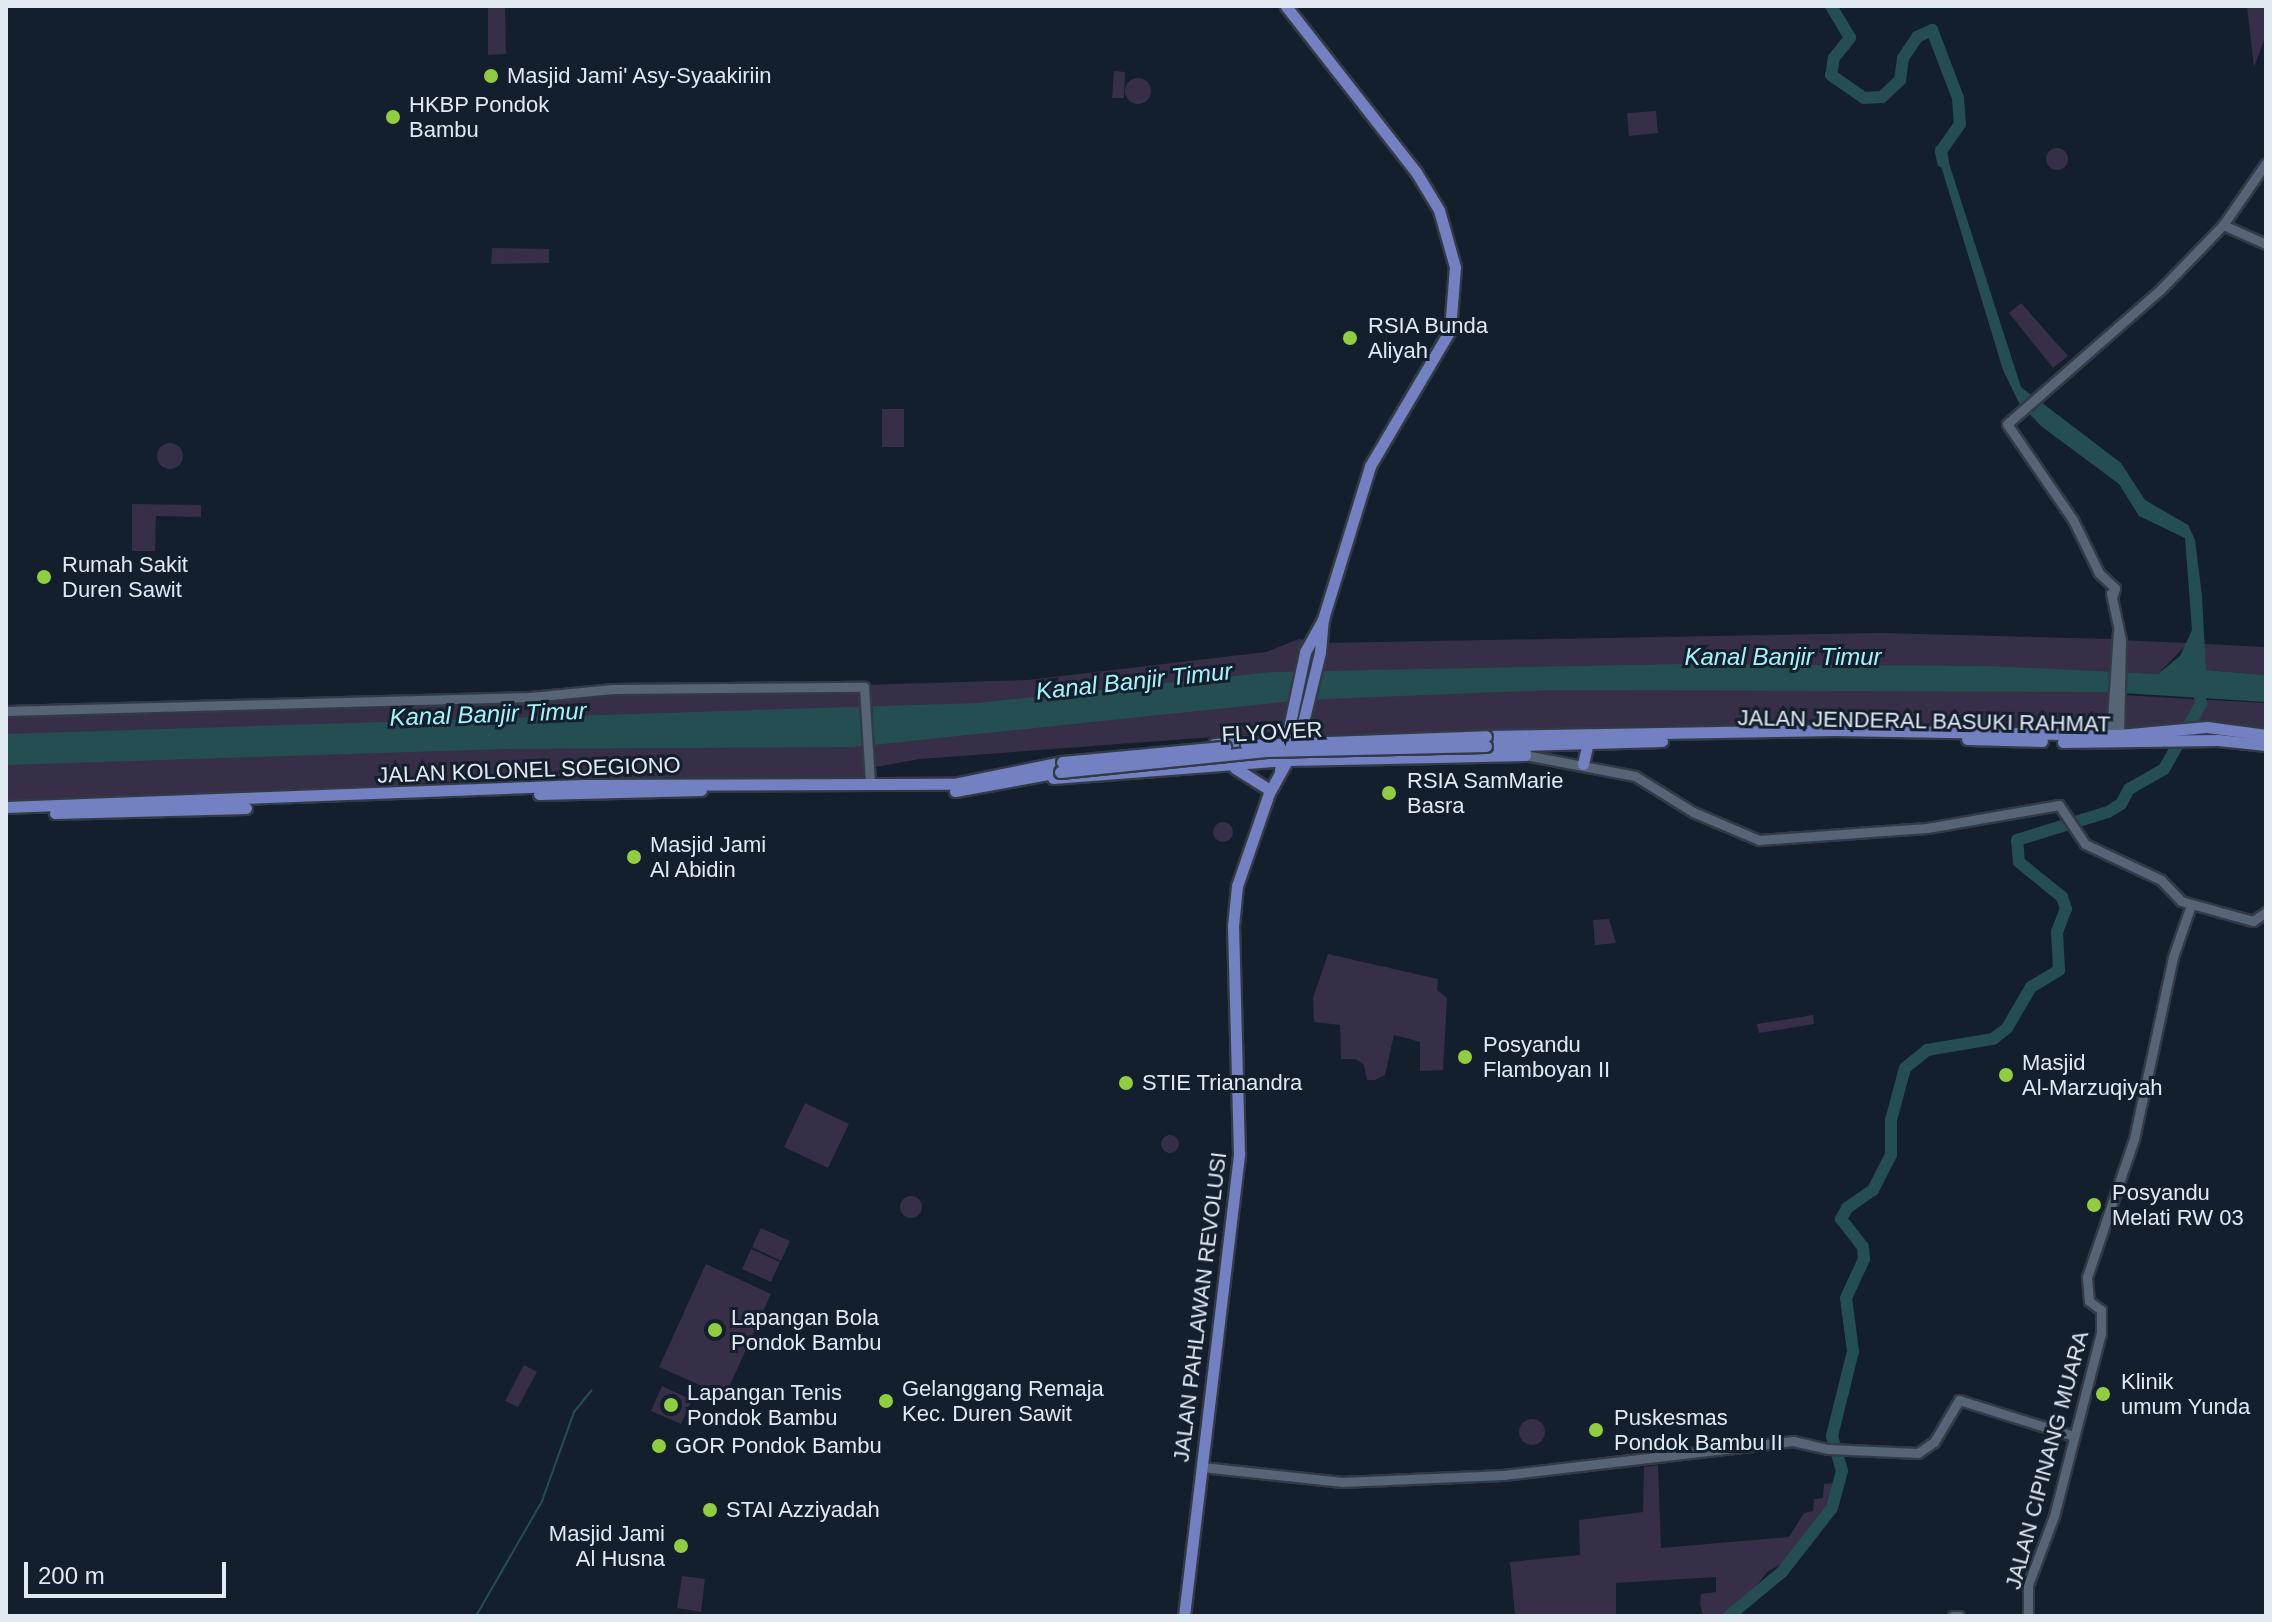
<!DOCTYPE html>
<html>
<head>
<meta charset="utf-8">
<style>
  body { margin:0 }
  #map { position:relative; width:2272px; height:1622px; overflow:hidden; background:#131f2d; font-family:Arial,sans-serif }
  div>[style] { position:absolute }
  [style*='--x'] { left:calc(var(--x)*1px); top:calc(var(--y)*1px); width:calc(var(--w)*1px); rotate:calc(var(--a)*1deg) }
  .green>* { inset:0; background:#372e47 }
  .round { border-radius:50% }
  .water>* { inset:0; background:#244e52 }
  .stream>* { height:2px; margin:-1px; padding:0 1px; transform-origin:1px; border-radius:1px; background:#244e52 }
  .river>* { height:12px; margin:-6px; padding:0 6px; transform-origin:6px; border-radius:6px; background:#244e52 }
  .roads { filter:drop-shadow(2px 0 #323a46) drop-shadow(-2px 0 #323a46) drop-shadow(0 2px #323a46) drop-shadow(0 -2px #323a46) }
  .minor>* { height:9px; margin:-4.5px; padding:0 4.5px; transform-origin:4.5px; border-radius:4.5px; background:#566475 }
  .major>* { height:11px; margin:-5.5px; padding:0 5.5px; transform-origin:5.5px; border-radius:5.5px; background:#7380c1 }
  .bridges { filter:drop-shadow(2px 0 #323a46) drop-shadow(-2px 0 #323a46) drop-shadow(0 2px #323a46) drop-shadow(0 -2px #323a46) }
  .major-bridge>* { height:11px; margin:-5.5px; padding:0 5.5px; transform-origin:5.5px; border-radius:5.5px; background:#7380c1 }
  .dots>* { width:22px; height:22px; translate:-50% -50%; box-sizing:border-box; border:4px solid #131f2d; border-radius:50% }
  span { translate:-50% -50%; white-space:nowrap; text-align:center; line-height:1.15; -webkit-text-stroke:6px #131f2d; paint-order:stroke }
  .poi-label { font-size:22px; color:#e1e9f3 }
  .left { translate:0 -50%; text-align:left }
  .right { translate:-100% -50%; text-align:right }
  .street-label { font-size:22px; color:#e1e9f3 }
  .water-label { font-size:24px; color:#a4f3fa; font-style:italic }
  .frame { position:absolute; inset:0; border:8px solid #e1e9f3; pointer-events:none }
  .scale { position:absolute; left:24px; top:1562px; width:202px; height:36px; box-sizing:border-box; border:4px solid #e1e9f3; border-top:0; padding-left:10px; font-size:24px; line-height:28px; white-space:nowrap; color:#e1e9f3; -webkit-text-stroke:6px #131f2d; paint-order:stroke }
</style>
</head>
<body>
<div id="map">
  <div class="green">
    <div style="clip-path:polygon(488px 6px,505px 6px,506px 54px,488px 55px)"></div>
    <div style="clip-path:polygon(2247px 6px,2266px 6px,2266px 35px,2254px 67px)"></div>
    <div style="clip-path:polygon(1114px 71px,1125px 72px,1124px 98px,1112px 98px)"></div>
    <div class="round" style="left:1125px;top:78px;width:26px;height:26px"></div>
    <div style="clip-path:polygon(1656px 111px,1658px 133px,1629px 136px,1627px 113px)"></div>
    <div class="round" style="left:2046px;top:148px;width:22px;height:22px"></div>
    <div style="clip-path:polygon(492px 248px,549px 249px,549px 263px,491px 264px)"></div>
    <div style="clip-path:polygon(2021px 303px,2068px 356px,2053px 368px,2009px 313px)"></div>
    <div style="clip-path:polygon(882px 409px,904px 409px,904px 447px,882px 447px)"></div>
    <div class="round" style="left:157px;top:443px;width:26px;height:26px"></div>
    <div style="clip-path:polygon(132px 504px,201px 505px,201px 517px,156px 516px,155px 551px,132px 551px)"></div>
    <div style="clip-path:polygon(1881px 633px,2114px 639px,2111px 734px,1317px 738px,1307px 726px,1321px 643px)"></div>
    <div style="clip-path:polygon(1299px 639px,1311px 641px,1287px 727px,1266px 733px,920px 759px,870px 768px,870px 783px,570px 781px,561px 776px,6px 807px,6px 711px,1028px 680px,1266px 652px)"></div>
    <div style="clip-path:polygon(2121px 640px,2266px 647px,2266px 675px,2206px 670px,2204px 655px,2184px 647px,2158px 674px,2122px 673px)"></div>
    <div style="clip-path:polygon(2122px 695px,2266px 703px,2266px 735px,2207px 727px,2119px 735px)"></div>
    <div class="round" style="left:1213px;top:822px;width:20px;height:20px"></div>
    <div style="clip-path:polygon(1609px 919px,1616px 943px,1595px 945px,1593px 920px)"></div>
    <div style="clip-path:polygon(1328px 954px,1438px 979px,1437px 990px,1447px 998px,1443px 1070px,1420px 1071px,1420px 1042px,1394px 1035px,1385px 1075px,1375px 1080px,1367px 1080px,1364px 1065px,1356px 1059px,1341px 1059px,1340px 1025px,1314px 1022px,1313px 998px)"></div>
    <div style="clip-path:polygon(1813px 1015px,1814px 1024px,1759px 1033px,1757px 1024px)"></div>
    <div style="clip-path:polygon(805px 1103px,849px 1124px,828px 1168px,784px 1147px)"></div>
    <div class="round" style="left:1161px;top:1135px;width:18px;height:18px"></div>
    <div class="round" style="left:900px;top:1196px;width:22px;height:22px"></div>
    <div style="clip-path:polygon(761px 1228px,790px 1241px,781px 1261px,752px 1247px)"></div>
    <div style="clip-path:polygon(751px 1249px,780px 1262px,771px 1282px,742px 1269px)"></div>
    <div style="clip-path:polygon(706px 1264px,771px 1294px,725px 1396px,659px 1367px)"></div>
    <div style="clip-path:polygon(524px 1365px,537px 1372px,518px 1407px,505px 1401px)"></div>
    <div style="clip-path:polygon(662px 1386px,692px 1400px,681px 1424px,651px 1411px)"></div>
    <div class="round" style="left:1519px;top:1419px;width:26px;height:26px"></div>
    <div style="clip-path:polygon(1658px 1465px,1661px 1548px,1789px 1537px,1804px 1513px,1813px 1511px,1814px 1499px,1823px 1498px,1824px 1484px,1835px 1483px,1830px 1507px,1795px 1556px,1767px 1572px,1748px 1597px,1723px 1616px,1703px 1616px,1700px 1604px,1701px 1594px,1716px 1592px,1716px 1577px,1616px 1583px,1616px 1616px,1515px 1616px,1510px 1562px,1580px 1555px,1579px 1520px,1643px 1512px,1644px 1467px)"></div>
    <div style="clip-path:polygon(682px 1576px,705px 1579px,701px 1612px,677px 1608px)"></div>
  </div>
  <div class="water">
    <div style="clip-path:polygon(1935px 146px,1945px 151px,2021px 387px,2121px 463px,2145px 500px,2188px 525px,2195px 540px,2202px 596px,2206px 670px,2266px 675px,2266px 702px,2106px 692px,1554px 690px,1302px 700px,853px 747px,507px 749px,6px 765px,6px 734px,977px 703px,1273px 672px,1682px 664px,1988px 666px,2158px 674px,2180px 656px,2192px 630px,2185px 538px,2139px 516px,2119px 484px,2041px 426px,2019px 403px,2003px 370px)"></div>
  </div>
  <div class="stream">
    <div style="--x:476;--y:1616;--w:133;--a:-60.1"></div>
    <div style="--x:542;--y:1501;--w:95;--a:-70.2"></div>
    <div style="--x:574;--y:1412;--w:28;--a:-51"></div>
  </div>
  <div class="river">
    <div style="--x:1831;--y:6;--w:37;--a:59"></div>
    <div style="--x:1850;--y:38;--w:26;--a:129"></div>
    <div style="--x:1834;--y:58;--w:17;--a:100"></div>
    <div style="--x:1831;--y:75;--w:40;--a:34.9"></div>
    <div style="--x:1864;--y:98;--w:18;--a:-3"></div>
    <div style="--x:1882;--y:97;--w:25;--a:-43"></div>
    <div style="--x:1900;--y:80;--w:22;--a:-82"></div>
    <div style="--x:1903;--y:58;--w:25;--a:-56"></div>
    <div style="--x:1917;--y:37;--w:17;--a:-25"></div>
    <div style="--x:1932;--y:30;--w:73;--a:69.1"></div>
    <div style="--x:1958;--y:98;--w:26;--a:86"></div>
    <div style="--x:1960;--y:124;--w:33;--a:125"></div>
    <div style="--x:1941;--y:151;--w:11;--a:80"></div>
    <div style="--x:1729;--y:1616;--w:69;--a:-39.7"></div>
    <div style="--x:1782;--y:1572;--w:81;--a:-52"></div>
    <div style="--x:1832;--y:1508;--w:38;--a:-75"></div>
    <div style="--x:1842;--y:1471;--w:36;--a:-106"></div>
    <div style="--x:1832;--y:1436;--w:88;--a:-76.1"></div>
    <div style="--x:1853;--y:1351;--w:53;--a:-97.5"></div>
    <div style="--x:1846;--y:1298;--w:43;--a:-65.2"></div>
    <div style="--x:1864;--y:1259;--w:12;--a:-95"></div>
    <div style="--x:1863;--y:1247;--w:36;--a:-128"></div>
    <div style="--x:1841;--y:1219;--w:13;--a:-61"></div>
    <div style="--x:1847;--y:1208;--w:32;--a:-35"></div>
    <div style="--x:1873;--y:1190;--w:39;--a:-63"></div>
    <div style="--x:1891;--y:1155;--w:35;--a:-90"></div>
    <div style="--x:1891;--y:1120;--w:54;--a:-74.9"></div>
    <div style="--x:1905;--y:1068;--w:28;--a:-39"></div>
    <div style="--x:1927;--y:1050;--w:67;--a:-9.5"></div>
    <div style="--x:1993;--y:1039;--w:18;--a:-38"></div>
    <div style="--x:2007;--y:1028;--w:48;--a:-59.7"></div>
    <div style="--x:2031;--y:987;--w:33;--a:-31"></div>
    <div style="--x:2059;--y:970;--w:38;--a:-93"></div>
    <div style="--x:2057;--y:932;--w:25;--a:-69"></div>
    <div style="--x:2066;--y:909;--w:13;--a:-108"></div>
    <div style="--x:2062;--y:897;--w:55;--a:-140.9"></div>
    <div style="--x:2019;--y:862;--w:22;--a:-95"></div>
    <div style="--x:2017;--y:840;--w:95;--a:-17.1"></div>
    <div style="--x:2108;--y:812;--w:15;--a:-32"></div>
    <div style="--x:2121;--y:804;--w:17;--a:-62"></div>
    <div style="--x:2129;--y:789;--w:40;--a:-29.7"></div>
    <div style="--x:2164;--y:769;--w:75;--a:-60.4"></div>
    <div style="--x:2201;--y:704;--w:19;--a:-99"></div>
  </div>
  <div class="roads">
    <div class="minor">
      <div style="--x:2223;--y:225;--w:47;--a:23.8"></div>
      <div style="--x:2111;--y:593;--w:48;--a:78"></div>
      <div style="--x:2121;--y:640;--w:95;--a:91.2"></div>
      <div style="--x:2113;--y:595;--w:7;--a:-74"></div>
      <div style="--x:2115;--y:588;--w:22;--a:-137"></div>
      <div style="--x:2099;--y:573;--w:59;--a:-116.1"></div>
      <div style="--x:2073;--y:520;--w:116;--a:-124.5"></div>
      <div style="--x:2007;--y:424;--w:205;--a:-41.2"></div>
      <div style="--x:2161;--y:289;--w:89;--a:-45.9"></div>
      <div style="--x:2223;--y:225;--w:75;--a:-55.3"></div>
      <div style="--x:6;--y:711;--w:524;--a:-1.53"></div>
      <div style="--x:530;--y:697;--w:83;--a:-5.5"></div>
      <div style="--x:613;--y:689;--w:251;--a:-0.5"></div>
      <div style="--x:864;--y:687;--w:96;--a:86.4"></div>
      <div style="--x:2111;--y:734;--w:102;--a:-86.1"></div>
      <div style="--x:1525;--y:755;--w:112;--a:10.8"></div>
      <div style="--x:1635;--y:776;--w:68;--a:31.8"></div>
      <div style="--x:1693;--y:812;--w:72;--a:23"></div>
      <div style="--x:1759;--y:840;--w:168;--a:-4.1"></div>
      <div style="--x:1927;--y:828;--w:134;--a:-9.9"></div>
      <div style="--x:2059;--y:805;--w:47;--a:56.3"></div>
      <div style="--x:2085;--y:844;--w:84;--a:25.3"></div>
      <div style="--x:2161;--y:880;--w:29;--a:46"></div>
      <div style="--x:2181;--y:901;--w:75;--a:15.5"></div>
      <div style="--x:2253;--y:921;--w:16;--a:-35"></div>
      <div style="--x:1202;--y:1467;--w:141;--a:6.1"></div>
      <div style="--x:1342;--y:1482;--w:161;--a:-2.5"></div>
      <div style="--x:1503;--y:1475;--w:292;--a:-6.7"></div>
      <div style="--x:1793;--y:1441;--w:36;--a:13"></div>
      <div style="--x:1828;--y:1449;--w:90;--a:2.5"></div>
      <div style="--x:1918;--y:1453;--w:19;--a:-35"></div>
      <div style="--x:1934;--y:1442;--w:49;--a:-59.2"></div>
      <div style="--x:1959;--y:1400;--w:121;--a:17.4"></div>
      <div style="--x:1953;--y:1616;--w:6;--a:0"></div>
      <div style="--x:2028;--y:1616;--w:31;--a:-90"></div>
      <div style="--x:2028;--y:1585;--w:74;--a:-69.4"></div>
      <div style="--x:2054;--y:1516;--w:189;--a:-75.6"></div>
      <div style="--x:2101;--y:1333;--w:23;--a:-90"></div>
      <div style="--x:2101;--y:1310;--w:15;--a:-143"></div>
      <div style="--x:2089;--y:1301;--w:24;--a:-95"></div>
      <div style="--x:2087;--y:1277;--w:146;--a:-71.2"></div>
      <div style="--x:2134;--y:1139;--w:186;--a:-77.9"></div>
      <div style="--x:2173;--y:957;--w:55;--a:-70.9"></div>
    </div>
    <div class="major">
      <div style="--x:1486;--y:736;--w:349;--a:-1"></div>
      <div style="--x:1835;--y:730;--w:284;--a:1"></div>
      <div style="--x:2119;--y:735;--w:88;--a:-5.2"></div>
      <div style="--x:2207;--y:727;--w:60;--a:7.7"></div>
      <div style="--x:1967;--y:739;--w:75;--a:1.5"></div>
      <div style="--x:2063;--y:742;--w:155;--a:-0.7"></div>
      <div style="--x:2218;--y:740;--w:48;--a:5.9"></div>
      <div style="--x:1214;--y:744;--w:39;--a:-3"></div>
      <div style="--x:1486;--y:746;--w:176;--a:-1.6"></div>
      <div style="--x:1583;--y:764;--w:18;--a:-77"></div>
      <div style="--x:1235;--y:768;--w:41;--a:32.2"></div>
      <div style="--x:1280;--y:770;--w:121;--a:-78"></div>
      <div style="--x:1305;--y:652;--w:38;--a:-61"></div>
      <div style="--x:1323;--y:619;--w:160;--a:-72.9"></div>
      <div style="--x:1370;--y:466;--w:158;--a:-59.5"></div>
      <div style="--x:1450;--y:330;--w:63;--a:-85.5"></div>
      <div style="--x:1455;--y:267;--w:59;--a:-105.7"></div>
      <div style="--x:1439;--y:210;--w:44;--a:-121.2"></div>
      <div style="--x:1416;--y:172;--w:211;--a:-128.1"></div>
      <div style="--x:1053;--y:778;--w:237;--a:-4.4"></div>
      <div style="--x:1289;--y:760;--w:236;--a:-1.2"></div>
      <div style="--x:1525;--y:755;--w:9;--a:-96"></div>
      <div style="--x:955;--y:791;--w:107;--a:-10.3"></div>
      <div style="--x:539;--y:794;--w:162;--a:-1.4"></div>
      <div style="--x:6;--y:807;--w:577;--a:-2.18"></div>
      <div style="--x:583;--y:785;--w:370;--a:-0.2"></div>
      <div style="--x:953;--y:784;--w:111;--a:-11.4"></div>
      <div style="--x:55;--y:813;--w:191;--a:-1.5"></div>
      <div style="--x:1184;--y:1616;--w:465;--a:-83.2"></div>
      <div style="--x:1239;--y:1154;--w:228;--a:-91.5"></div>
      <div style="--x:1233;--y:926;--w:40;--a:-84.3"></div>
      <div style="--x:1237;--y:886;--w:98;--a:-71"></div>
      <div style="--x:1269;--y:793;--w:62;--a:-60.9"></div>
      <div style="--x:1299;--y:739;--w:89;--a:-76.4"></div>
      <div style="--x:1320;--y:652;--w:33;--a:-85"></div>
    </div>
  </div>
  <div class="bridges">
    <div class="major-bridge">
      <div style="--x:1246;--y:745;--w:240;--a:-2.1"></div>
      <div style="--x:1062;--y:762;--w:164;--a:-5.3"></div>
      <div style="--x:1060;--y:772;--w:207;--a:-5.8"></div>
      <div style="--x:1266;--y:751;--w:220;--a:-1.3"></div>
    </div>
  </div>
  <div class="dots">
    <div style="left:491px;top:76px;background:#91cd40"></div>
    <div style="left:393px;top:117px;background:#91cd40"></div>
    <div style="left:1350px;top:338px;background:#91cd40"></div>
    <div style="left:44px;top:577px;background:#91cd40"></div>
    <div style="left:1389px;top:793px;background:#91cd40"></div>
    <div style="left:634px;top:857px;background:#91cd40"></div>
    <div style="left:1465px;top:1057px;background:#91cd40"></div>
    <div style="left:2006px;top:1075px;background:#91cd40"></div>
    <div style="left:1126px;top:1083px;background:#91cd40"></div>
    <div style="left:2094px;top:1205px;background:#91cd40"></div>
    <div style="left:715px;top:1330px;background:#91cd40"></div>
    <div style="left:2103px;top:1394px;background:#91cd40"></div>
    <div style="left:886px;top:1401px;background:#91cd40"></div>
    <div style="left:671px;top:1405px;background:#91cd40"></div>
    <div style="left:1596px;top:1430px;background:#91cd40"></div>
    <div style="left:659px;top:1446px;background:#91cd40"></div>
    <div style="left:710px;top:1510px;background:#91cd40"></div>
    <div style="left:681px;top:1546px;background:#91cd40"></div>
  </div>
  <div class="poi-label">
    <span class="left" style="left:507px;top:76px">Masjid Jami' Asy-Syaakiriin</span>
    <span class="left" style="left:409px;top:117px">HKBP Pondok<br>Bambu</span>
    <span class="left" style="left:1368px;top:338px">RSIA Bunda<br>Aliyah</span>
    <span class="left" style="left:62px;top:577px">Rumah Sakit<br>Duren Sawit</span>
    <span class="left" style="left:1407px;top:793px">RSIA SamMarie<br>Basra</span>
    <span class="left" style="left:650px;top:857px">Masjid Jami<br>Al Abidin</span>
    <span class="left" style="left:1483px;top:1057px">Posyandu<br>Flamboyan II</span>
    <span class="left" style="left:2022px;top:1075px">Masjid<br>Al-Marzuqiyah</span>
    <span class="left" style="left:1142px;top:1083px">STIE Trianandra</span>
    <span class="left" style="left:2112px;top:1205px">Posyandu<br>Melati RW 03</span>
    <span class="left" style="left:731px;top:1330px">Lapangan Bola<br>Pondok Bambu</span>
    <span class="left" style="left:2121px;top:1394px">Klinik<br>umum Yunda</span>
    <span class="left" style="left:902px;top:1401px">Gelanggang Remaja<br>Kec. Duren Sawit</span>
    <span class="left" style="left:687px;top:1405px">Lapangan Tenis<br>Pondok Bambu</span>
    <span class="left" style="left:1614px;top:1430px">Puskesmas<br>Pondok Bambu II</span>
    <span class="left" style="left:675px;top:1446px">GOR Pondok Bambu</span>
    <span class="left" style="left:726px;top:1510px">STAI Azziyadah</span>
    <span class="right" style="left:665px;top:1546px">Masjid Jami<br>Al Husna</span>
  </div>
  <div class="street-label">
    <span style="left:1924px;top:721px;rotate:1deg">JALAN JENDERAL BASUKI RAHMAT</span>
    <span style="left:1272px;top:732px;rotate:-3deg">FLYOVER</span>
    <span style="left:529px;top:770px;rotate:-2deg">JALAN KOLONEL SOEGIONO</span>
    <span style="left:1200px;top:1307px;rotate:-83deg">JALAN PAHLAWAN REVOLUSI</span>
    <span style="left:2047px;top:1460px;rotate:-75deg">JALAN CIPINANG MUARA</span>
  </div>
  <div class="water-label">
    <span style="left:1783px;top:657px">Kanal Banjir Timur</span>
    <span style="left:1134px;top:681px;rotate:-6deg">Kanal Banjir Timur</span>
    <span style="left:488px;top:714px;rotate:-2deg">Kanal Banjir Timur</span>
  </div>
  <div class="frame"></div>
  <div class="scale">200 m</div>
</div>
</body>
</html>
